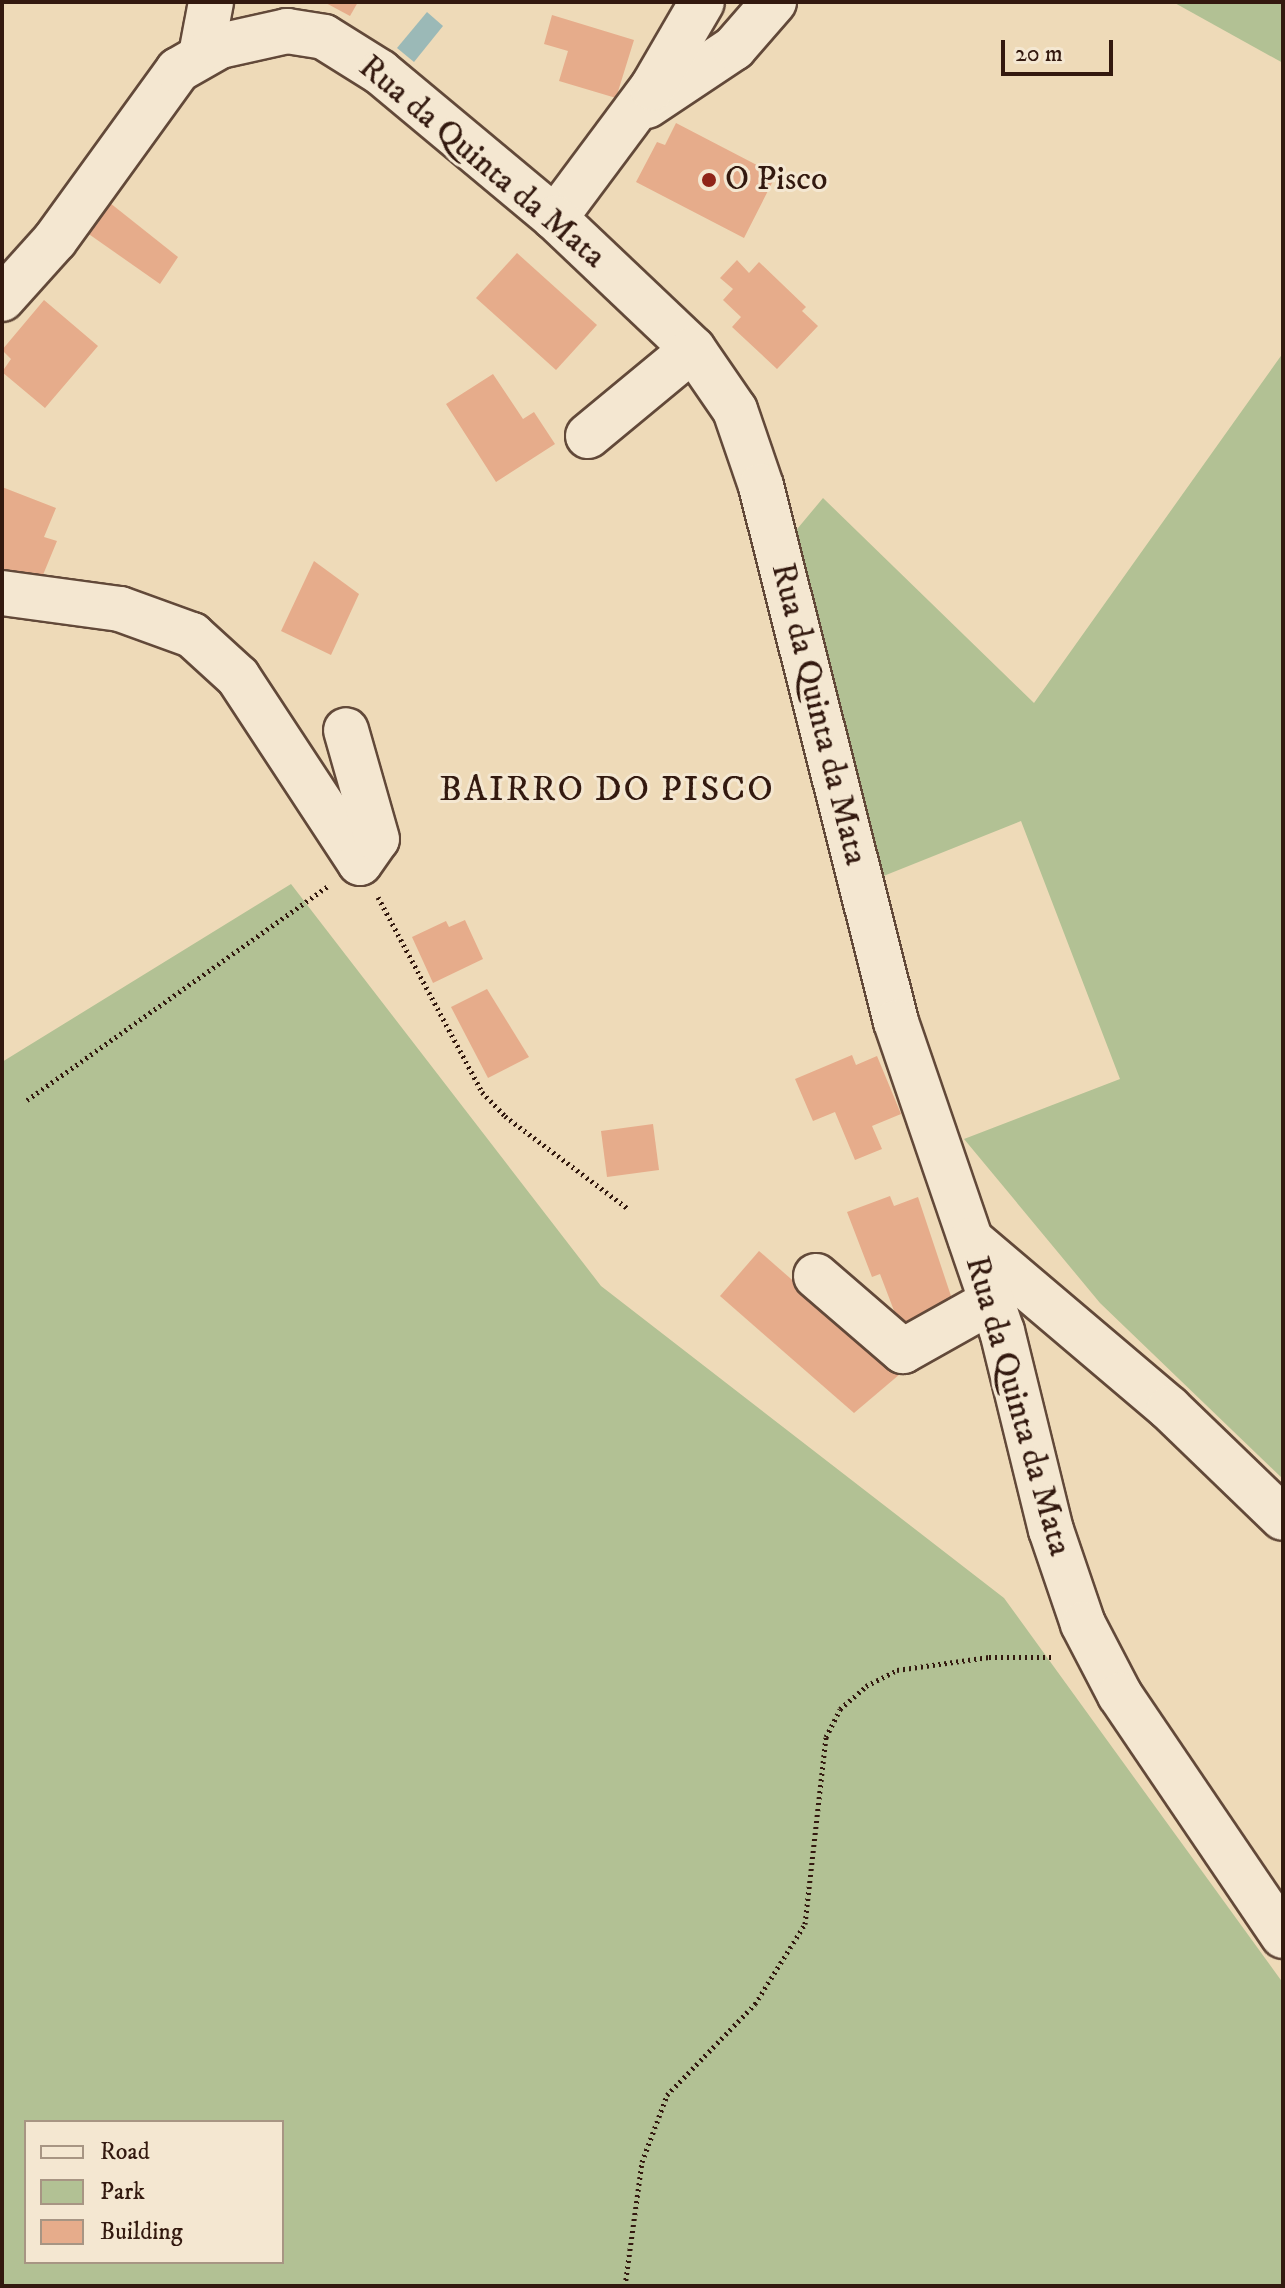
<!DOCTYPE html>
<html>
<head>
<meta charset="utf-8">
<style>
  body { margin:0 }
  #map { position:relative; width:1285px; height:2288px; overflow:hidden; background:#eedab8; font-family:"IM FELL DW Pica",serif }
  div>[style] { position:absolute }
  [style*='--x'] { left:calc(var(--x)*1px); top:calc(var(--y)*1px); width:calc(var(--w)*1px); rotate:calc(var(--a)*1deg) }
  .green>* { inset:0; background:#b2c194 }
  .water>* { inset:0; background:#9bb9b7 }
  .building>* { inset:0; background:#e6ac8b }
  .path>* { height:5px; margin-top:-2.5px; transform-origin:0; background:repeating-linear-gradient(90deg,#33190f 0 2px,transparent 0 6px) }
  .roads { filter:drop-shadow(2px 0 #624939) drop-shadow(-2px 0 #624939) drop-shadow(0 2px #624939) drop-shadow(0 -2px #624939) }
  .minor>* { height:44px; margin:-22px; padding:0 22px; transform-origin:22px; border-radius:22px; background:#f4e7d1 }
  .dots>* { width:22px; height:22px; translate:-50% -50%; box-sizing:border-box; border:4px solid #f4e7d1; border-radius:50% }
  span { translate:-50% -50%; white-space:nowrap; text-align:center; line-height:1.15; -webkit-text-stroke:6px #f4e7d1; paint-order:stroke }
  .street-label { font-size:34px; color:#33190f }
  .poi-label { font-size:34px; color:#33190f }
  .left { translate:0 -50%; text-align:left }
  .neighbourhood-label { font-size:36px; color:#33190f; letter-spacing:2px }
  .frame { position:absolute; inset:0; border:4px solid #33190f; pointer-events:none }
  .legend { position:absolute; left:24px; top:2120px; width:260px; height:144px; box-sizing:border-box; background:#f4e7d1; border:2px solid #a79583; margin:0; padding:10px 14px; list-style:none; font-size:24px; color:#33190f }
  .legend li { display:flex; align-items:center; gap:16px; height:40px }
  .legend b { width:40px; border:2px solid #a79583 }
  .scale { position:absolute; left:1001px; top:40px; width:112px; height:36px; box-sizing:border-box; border:4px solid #33190f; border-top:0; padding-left:10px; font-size:24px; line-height:28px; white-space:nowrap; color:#33190f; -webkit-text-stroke:6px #f4e7d1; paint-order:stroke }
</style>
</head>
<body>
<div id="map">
  <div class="green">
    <div style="clip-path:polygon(1173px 2px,1283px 2px,1283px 63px)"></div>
    <div style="clip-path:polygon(1283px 353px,1283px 1479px,1100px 1303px,964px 1139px,1120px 1079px,1021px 821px,876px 879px,793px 534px,823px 498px,1034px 703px)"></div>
    <div style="clip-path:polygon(evenodd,291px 884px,601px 1286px,1004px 1598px,1283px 1983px,1283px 2286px,2px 2286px,2px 1062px,291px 884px,26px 2122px,282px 2122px,282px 2262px,26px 2262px,26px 2122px)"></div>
  </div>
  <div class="water">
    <div style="clip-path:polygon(427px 12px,443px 26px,414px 62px,397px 48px)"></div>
  </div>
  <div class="building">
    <div style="clip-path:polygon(324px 2px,358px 2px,350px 16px)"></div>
    <div style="clip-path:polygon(552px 15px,634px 40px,616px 98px,559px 81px,568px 51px,544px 44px)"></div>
    <div style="clip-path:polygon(676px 123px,776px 175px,744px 238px,636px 182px,657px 142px,665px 145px)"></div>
    <div style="clip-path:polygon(105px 199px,178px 257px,160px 284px,83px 230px)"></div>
    <div style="clip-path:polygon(517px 253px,597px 325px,556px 370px,476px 298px)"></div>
    <div style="clip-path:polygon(737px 260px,749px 273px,759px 262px,806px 307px,802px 311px,818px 326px,777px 369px,732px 327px,741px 317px,723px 300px,733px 289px,720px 278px)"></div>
    <div style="clip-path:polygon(44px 300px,98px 346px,45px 408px,2px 372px,11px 359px,2px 350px)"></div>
    <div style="clip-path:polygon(493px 374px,523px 419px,534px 412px,555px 444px,496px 482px,446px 404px)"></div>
    <div style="clip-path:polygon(2px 487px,56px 508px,44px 537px,57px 541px,38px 587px,2px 572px)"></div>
    <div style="clip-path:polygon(314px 561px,359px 594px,331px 655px,281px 631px)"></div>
    <div style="clip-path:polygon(465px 920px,483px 959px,433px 983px,412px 937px,446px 921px,449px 927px)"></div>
    <div style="clip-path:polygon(487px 989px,529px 1057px,488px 1078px,451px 1007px)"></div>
    <div style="clip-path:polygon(852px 1055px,856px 1065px,877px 1056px,901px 1114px,872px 1126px,882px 1149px,855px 1160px,835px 1112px,813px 1121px,795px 1079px)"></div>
    <div style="clip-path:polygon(653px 1124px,659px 1170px,607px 1177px,601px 1131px)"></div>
    <div style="clip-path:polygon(890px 1196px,894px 1206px,918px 1197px,955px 1308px,901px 1329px,880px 1274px,872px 1277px,847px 1212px)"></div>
    <div style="clip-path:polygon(759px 1251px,900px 1374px,854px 1413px,720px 1296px)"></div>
  </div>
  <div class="path">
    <div style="--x:378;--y:897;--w:221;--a:61.9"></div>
    <div style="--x:482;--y:1092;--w:33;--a:46"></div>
    <div style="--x:505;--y:1116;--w:153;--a:37"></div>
    <div style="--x:27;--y:1100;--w:369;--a:-35.4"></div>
    <div style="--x:625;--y:2286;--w:125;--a:-82.2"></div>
    <div style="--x:642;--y:2162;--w:72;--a:-69.5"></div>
    <div style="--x:667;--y:2095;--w:127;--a:-46"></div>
    <div style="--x:755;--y:2004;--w:94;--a:-58"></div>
    <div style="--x:805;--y:1924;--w:188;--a:-83.6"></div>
    <div style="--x:826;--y:1737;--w:31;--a:-63"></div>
    <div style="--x:840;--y:1709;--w:35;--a:-41"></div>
    <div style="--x:866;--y:1686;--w:35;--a:-27"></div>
    <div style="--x:897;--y:1670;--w:93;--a:-8"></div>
    <div style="--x:989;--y:1657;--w:66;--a:0"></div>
  </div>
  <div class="roads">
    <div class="minor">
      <div style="--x:201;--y:55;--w:54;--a:-79.3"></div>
      <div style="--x:647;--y:106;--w:105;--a:-33.7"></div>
      <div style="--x:734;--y:48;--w:61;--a:-49"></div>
      <div style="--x:555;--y:218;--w:162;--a:-53.3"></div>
      <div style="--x:652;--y:88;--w:99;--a:-59.8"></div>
      <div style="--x:2;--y:299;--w:79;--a:-48.1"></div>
      <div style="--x:55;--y:240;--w:210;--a:-54.1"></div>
      <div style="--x:178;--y:70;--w:48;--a:-29.7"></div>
      <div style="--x:220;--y:46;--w:69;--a:-12.6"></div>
      <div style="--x:287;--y:31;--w:37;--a:9"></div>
      <div style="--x:324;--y:37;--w:66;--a:32"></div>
      <div style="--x:380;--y:72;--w:228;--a:39.8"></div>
      <div style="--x:555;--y:218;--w:190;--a:43.5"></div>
      <div style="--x:693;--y:349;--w:74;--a:55.5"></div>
      <div style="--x:735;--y:410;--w:80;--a:71.1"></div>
      <div style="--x:761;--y:486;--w:553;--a:75.86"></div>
      <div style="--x:896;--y:1022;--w:327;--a:71.1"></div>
      <div style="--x:1002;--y:1331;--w:205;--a:76.2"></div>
      <div style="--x:1051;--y:1530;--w:99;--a:71.2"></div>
      <div style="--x:1083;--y:1624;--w:80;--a:62.5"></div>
      <div style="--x:1120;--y:1695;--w:291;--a:55.9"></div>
      <div style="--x:588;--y:436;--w:136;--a:-39.6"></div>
      <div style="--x:2;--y:593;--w:119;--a:7.7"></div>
      <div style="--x:120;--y:609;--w:77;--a:19.9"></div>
      <div style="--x:192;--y:635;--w:62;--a:42.4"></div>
      <div style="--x:238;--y:677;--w:222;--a:56.7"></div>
      <div style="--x:360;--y:863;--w:29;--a:-55"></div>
      <div style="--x:377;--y:839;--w:113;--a:-105.9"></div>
      <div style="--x:971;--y:1240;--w:260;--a:40.3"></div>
      <div style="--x:1169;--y:1408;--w:158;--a:44"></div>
      <div style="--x:816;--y:1276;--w:115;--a:40.8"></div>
      <div style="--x:903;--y:1351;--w:102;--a:-29.3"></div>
    </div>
  </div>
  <div class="dots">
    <div style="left:709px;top:180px;background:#8f2418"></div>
  </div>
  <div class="street-label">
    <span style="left:482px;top:162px;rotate:40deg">Rua da Quinta da Mata</span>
    <span style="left:819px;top:714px;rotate:76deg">Rua da Quinta da Mata</span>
    <span style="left:1018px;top:1406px;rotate:74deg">Rua da Quinta da Mata</span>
  </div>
  <div class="poi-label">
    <span class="left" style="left:725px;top:180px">O Pisco</span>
  </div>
  <div class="neighbourhood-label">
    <span style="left:607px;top:790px">BAIRRO DO PISCO</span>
  </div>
  <div class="frame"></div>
  <ul class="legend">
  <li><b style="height:10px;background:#f4e7d1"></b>Road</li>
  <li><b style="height:22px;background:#b2c194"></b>Park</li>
  <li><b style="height:22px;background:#e6ac8b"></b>Building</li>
  </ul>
  <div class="scale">20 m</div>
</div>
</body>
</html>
